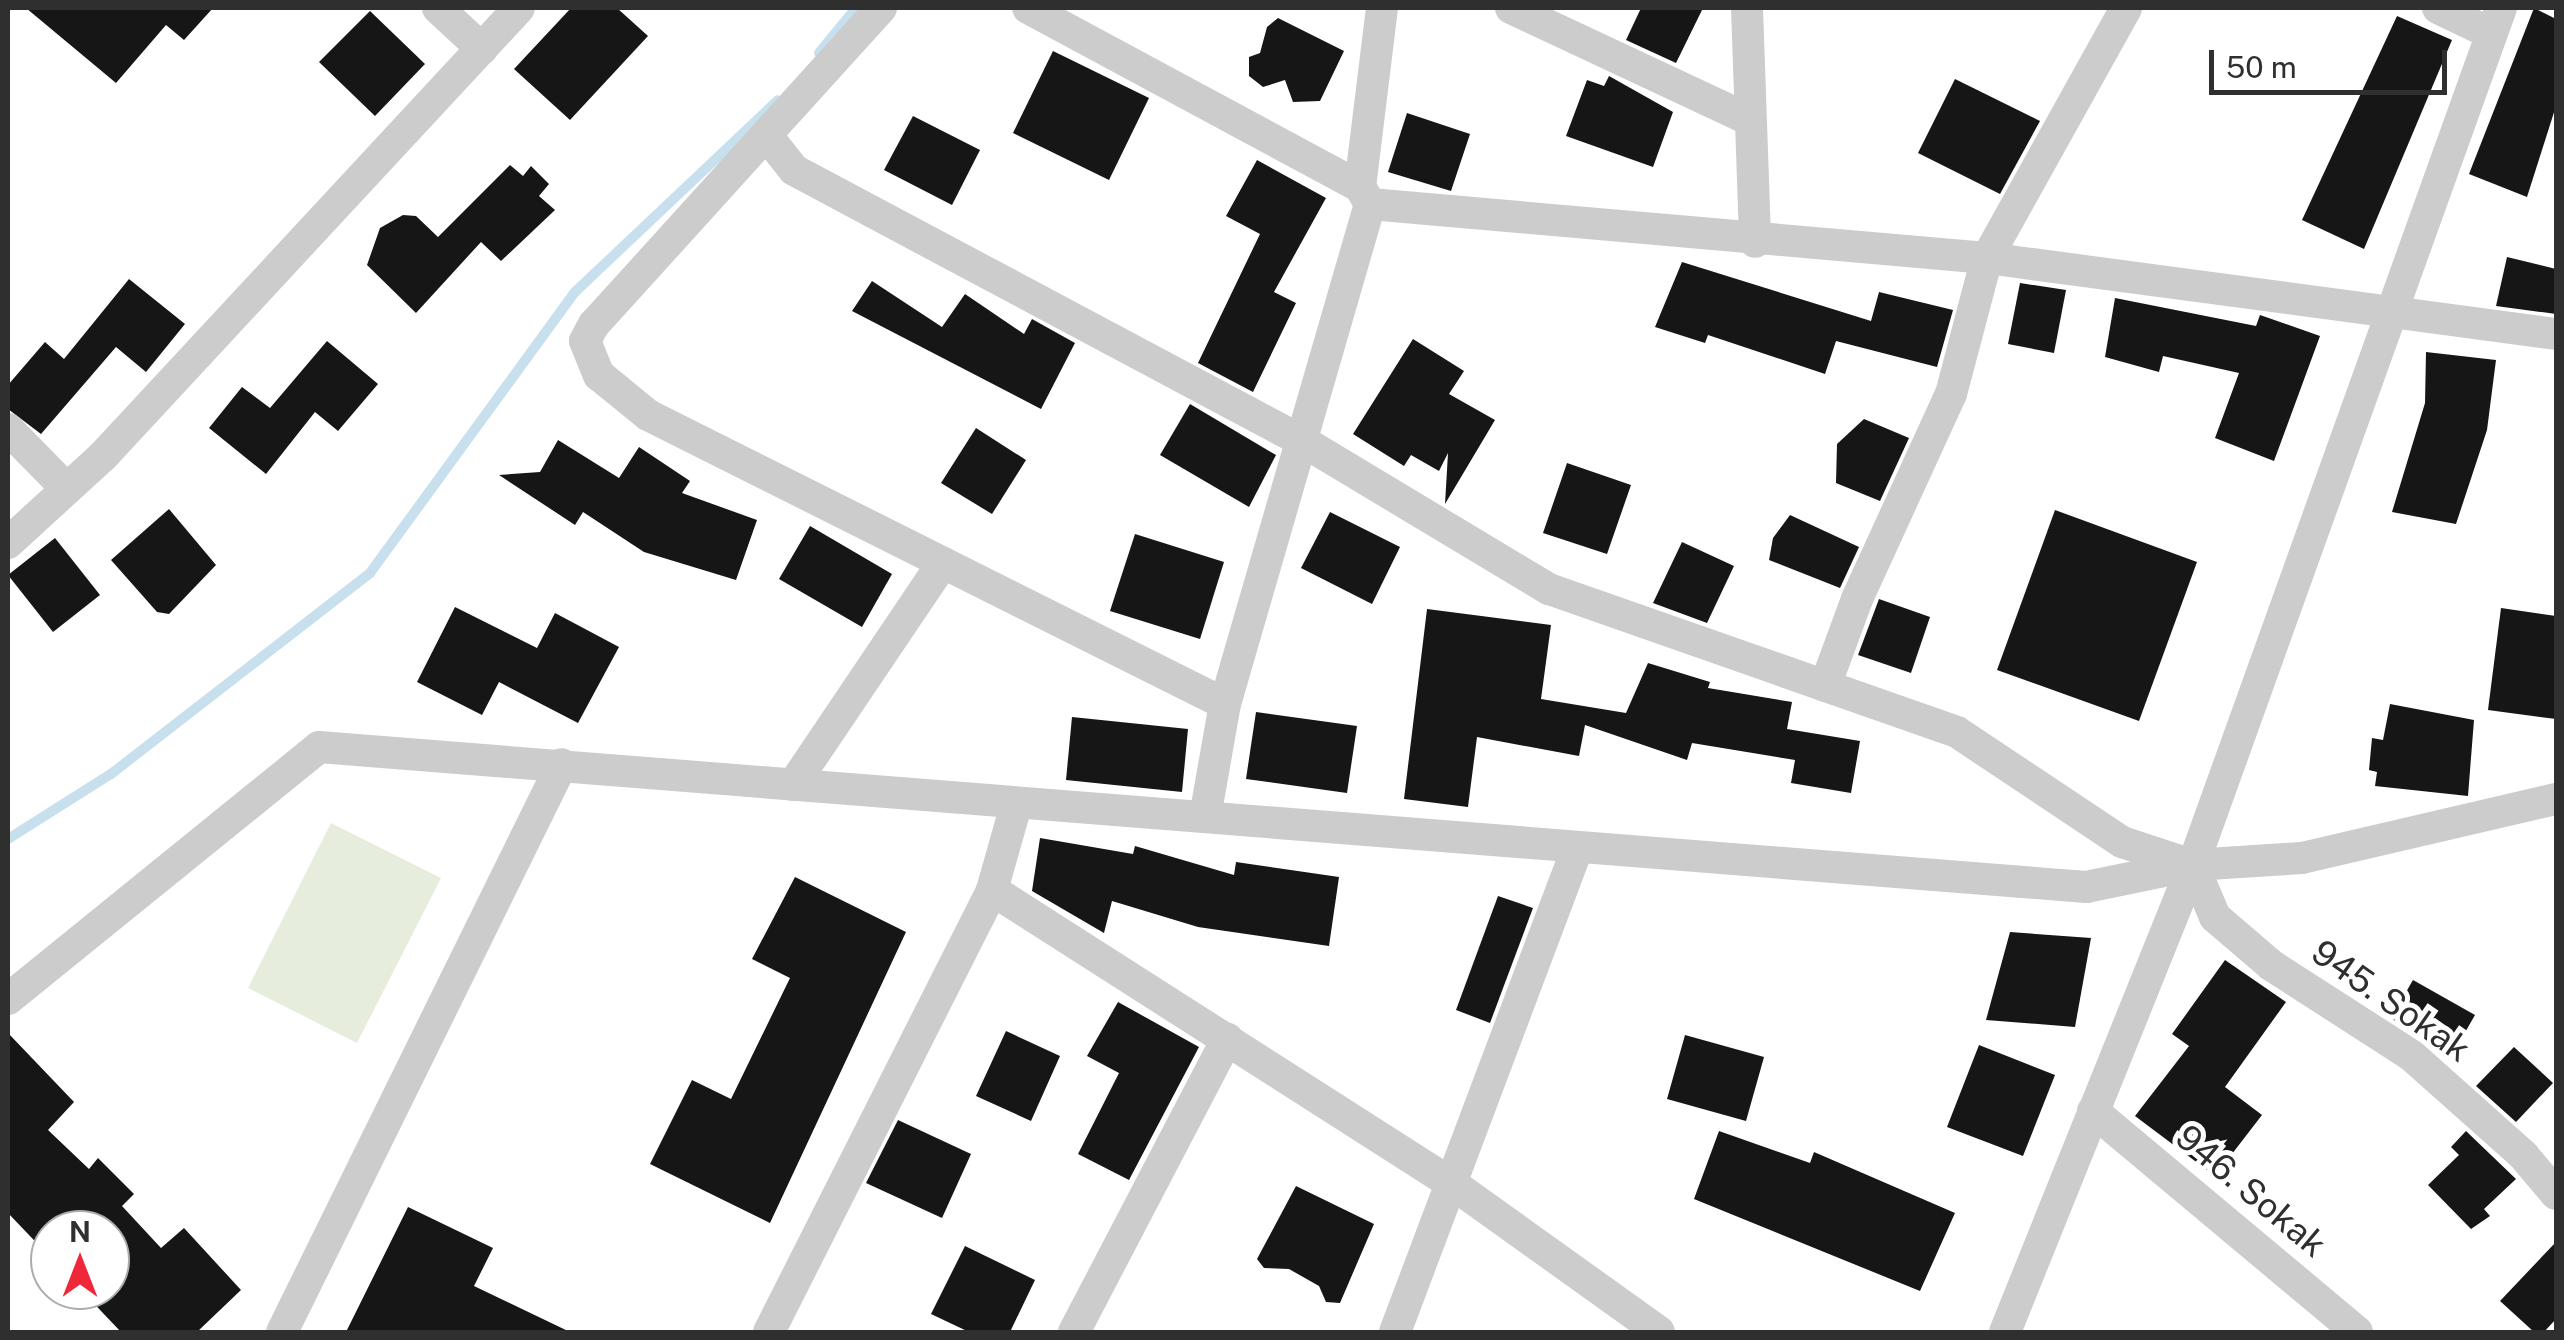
<!DOCTYPE html>
<html>
<head>
<meta charset="utf-8">
<style>
  body { margin:0 }
  #map { position:relative; width:2564px; height:1340px; overflow:hidden; background:#fff; font-family:"Public Sans",sans-serif }
  div>[style] { position:absolute }
  [style*='--x'] { left:calc(var(--x)*1px); top:calc(var(--y)*1px); width:calc(var(--w)*1px); rotate:calc(var(--a)*1deg) }
  .green>* { inset:0; background:#e6eddc }
  .stream>* { height:10px; margin:-5px; padding:0 5px; transform-origin:5px; border-radius:5px; background:#c8e0ee }
  .building>* { inset:0; background:#161616 }
  .minor>* { height:32px; margin:-16px; padding:0 16px; transform-origin:16px; border-radius:16px; background:#ccc }
  span { translate:-50% -50%; white-space:nowrap; text-align:center; line-height:1.15; -webkit-text-stroke:10px #fff; paint-order:stroke }
  .street-label { font-size:35px; color:#2f2f2f }
  .frame { position:absolute; inset:0; border:10px solid #2f2f2f; pointer-events:none }
  .north { position:absolute; left:30px; top:1210px; width:100px; height:100px; box-sizing:border-box; background:#fff; border:2px solid #acacac; border-radius:50%; rotate:0deg; font-size:28px; font-weight:700; line-height:40px; text-align:center; color:#2f2f2f }
  .north::after { content:''; display:block; margin:auto; width:35px; height:45px; background:#ef2839; clip-path:polygon(50% 0,100% 100%,50% 72%,0 100%) }
  .scale { position:absolute; left:2209px; top:50px; width:238px; height:45px; box-sizing:border-box; border:5px solid #2f2f2f; border-top:0; padding-left:12px; font-size:30px; line-height:35px; white-space:nowrap; color:#2f2f2f; -webkit-text-stroke:8px #fff; paint-order:stroke }
</style>
</head>
<body>
<div id="map">
  <div class="green">
    <div style="clip-path:polygon(331px 823px,441px 878px,357px 1043px,248px 988px)"></div>
  </div>
  <div class="stream">
    <div style="--x:819;--y:53;--w:58;--a:-50.6"></div>
    <div style="--x:8;--y:839;--w:122;--a:-32.3"></div>
    <div style="--x:111;--y:774;--w:328;--a:-37.8"></div>
    <div style="--x:370;--y:573;--w:348;--a:-53.9"></div>
    <div style="--x:575;--y:292;--w:279;--a:-43.4"></div>
  </div>
  <div class="building">
    <div style="clip-path:polygon(26px 8px,213px 8px,184px 40px,166px 25px,116px 83px)"></div>
    <div style="clip-path:polygon(571px 8px,617px 8px,648px 36px,570px 120px,514px 69px)"></div>
    <div style="clip-path:polygon(1641px 8px,1703px 8px,1676px 63px,1626px 40px)"></div>
    <div style="clip-path:polygon(2534px 8px,2556px 19px,2556px 106px,2527px 197px,2469px 174px)"></div>
    <div style="clip-path:polygon(370px 11px,425px 64px,375px 116px,319px 62px)"></div>
    <div style="clip-path:polygon(2397px 16px,2452px 40px,2364px 249px,2302px 220px)"></div>
    <div style="clip-path:polygon(1278px 18px,1344px 51px,1320px 101px,1293px 102px,1285px 80px,1263px 87px,1249px 76px,1249px 57px,1260px 53px,1267px 27px)"></div>
    <div style="clip-path:polygon(1053px 51px,1149px 98px,1109px 180px,1013px 133px)"></div>
    <div style="clip-path:polygon(1609px 76px,1673px 112px,1653px 167px,1566px 136px,1587px 80px,1604px 86px)"></div>
    <div style="clip-path:polygon(1955px 79px,2040px 121px,2000px 194px,1918px 153px)"></div>
    <div style="clip-path:polygon(1407px 113px,1470px 134px,1451px 191px,1388px 172px)"></div>
    <div style="clip-path:polygon(913px 116px,980px 150px,952px 205px,884px 170px)"></div>
    <div style="clip-path:polygon(1257px 160px,1326px 198px,1274px 292px,1296px 303px,1253px 392px,1198px 363px,1260px 234px,1226px 216px)"></div>
    <div style="clip-path:polygon(510px 165px,523px 176px,531px 166px,549px 184px,539px 196px,555px 210px,501px 261px,481px 242px,416px 313px,367px 265px,380px 228px,403px 215px,416px 216px,438px 237px)"></div>
    <div style="clip-path:polygon(2507px 257px,2556px 269px,2556px 314px,2496px 306px)"></div>
    <div style="clip-path:polygon(1682px 262px,1871px 321px,1879px 292px,1953px 310px,1937px 367px,1836px 341px,1825px 374px,1708px 335px,1705px 343px,1655px 327px)"></div>
    <div style="clip-path:polygon(129px 279px,185px 324px,146px 372px,116px 347px,41px 434px,8px 409px,8px 385px,45px 342px,64px 359px)"></div>
    <div style="clip-path:polygon(872px 281px,942px 327px,965px 294px,1024px 334px,1032px 319px,1075px 343px,1041px 409px,852px 311px)"></div>
    <div style="clip-path:polygon(2020px 283px,2066px 290px,2054px 353px,2008px 344px)"></div>
    <div style="clip-path:polygon(2115px 298px,2256px 326px,2260px 315px,2320px 336px,2274px 461px,2215px 438px,2239px 373px,2163px 356px,2159px 372px,2105px 357px)"></div>
    <div style="clip-path:polygon(1413px 339px,1464px 371px,1449px 394px,1495px 420px,1445px 504px,1448px 453px,1439px 471px,1411px 455px,1404px 466px,1353px 434px)"></div>
    <div style="clip-path:polygon(327px 341px,378px 384px,338px 431px,315px 412px,266px 474px,209px 428px,242px 387px,270px 408px)"></div>
    <div style="clip-path:polygon(2426px 352px,2496px 360px,2487px 430px,2456px 524px,2392px 512px,2425px 403px)"></div>
    <div style="clip-path:polygon(1190px 404px,1276px 455px,1249px 507px,1160px 455px)"></div>
    <div style="clip-path:polygon(1864px 419px,1909px 438px,1880px 501px,1836px 483px,1837px 444px)"></div>
    <div style="clip-path:polygon(976px 428px,1026px 460px,992px 514px,941px 483px)"></div>
    <div style="clip-path:polygon(558px 440px,619px 478px,639px 447px,690px 481px,682px 493px,757px 520px,736px 580px,644px 552px,583px 512px,575px 525px,499px 475px,540px 472px)"></div>
    <div style="clip-path:polygon(1567px 463px,1631px 485px,1607px 554px,1543px 533px)"></div>
    <div style="clip-path:polygon(169px 509px,216px 565px,169px 614px,157px 612px,111px 560px)"></div>
    <div style="clip-path:polygon(2055px 510px,2197px 562px,2139px 721px,1997px 670px)"></div>
    <div style="clip-path:polygon(1330px 512px,1400px 547px,1372px 604px,1301px 568px)"></div>
    <div style="clip-path:polygon(1790px 515px,1859px 547px,1840px 588px,1769px 560px,1773px 538px)"></div>
    <div style="clip-path:polygon(810px 526px,892px 574px,862px 627px,779px 579px)"></div>
    <div style="clip-path:polygon(1135px 534px,1224px 562px,1200px 639px,1110px 611px)"></div>
    <div style="clip-path:polygon(55px 538px,100px 595px,53px 632px,8px 575px)"></div>
    <div style="clip-path:polygon(1682px 542px,1734px 566px,1707px 623px,1653px 603px)"></div>
    <div style="clip-path:polygon(1879px 599px,1930px 617px,1911px 673px,1858px 655px)"></div>
    <div style="clip-path:polygon(455px 607px,537px 648px,555px 613px,619px 647px,578px 723px,499px 682px,482px 715px,417px 682px)"></div>
    <div style="clip-path:polygon(2501px 608px,2556px 616px,2556px 719px,2488px 710px)"></div>
    <div style="clip-path:polygon(1427px 609px,1551px 625px,1541px 699px,1626px 713px,1648px 663px,1710px 682px,1708px 688px,1792px 702px,1787px 729px,1860px 741px,1851px 793px,1791px 783px,1795px 760px,1692px 743px,1687px 760px,1585px 725px,1579px 756px,1477px 737px,1468px 807px,1404px 799px)"></div>
    <div style="clip-path:polygon(2390px 704px,2474px 720px,2468px 796px,2375px 786px,2377px 772px,2369px 770px,2372px 738px,2383px 740px)"></div>
    <div style="clip-path:polygon(1256px 712px,1357px 726px,1347px 793px,1246px 779px)"></div>
    <div style="clip-path:polygon(1072px 717px,1188px 729px,1182px 792px,1066px 780px)"></div>
    <div style="clip-path:polygon(1040px 838px,1133px 854px,1135px 846px,1234px 875px,1236px 862px,1339px 877px,1329px 946px,1198px 927px,1112px 901px,1104px 933px,1032px 891px)"></div>
    <div style="clip-path:polygon(795px 877px,906px 932px,770px 1223px,650px 1164px,692px 1080px,731px 1099px,790px 978px,752px 959px)"></div>
    <div style="clip-path:polygon(1498px 896px,1533px 908px,1490px 1023px,1456px 1010px)"></div>
    <div style="clip-path:polygon(2010px 932px,2091px 938px,2075px 1027px,1986px 1020px)"></div>
    <div style="clip-path:polygon(2225px 960px,2286px 1002px,2225px 1087px,2262px 1115px,2215px 1176px,2135px 1116px,2189px 1046px,2172px 1034px)"></div>
    <div style="clip-path:polygon(2413px 980px,2475px 1015px,2451px 1057px,2391px 1018px)"></div>
    <div style="clip-path:polygon(1118px 1002px,1199px 1047px,1129px 1180px,1078px 1154px,1119px 1073px,1087px 1056px)"></div>
    <div style="clip-path:polygon(1006px 1031px,1060px 1056px,1031px 1121px,976px 1096px)"></div>
    <div style="clip-path:polygon(8px 1033px,74px 1102px,48px 1130px,89px 1169px,98px 1158px,134px 1194px,122px 1206px,161px 1248px,184px 1228px,241px 1290px,197px 1332px,121px 1332px,81px 1290px,110px 1290px,110px 1230px,50px 1230px,50px 1257px,8px 1213px)"></div>
    <div style="clip-path:polygon(1685px 1035px,1764px 1057px,1746px 1121px,1667px 1099px)"></div>
    <div style="clip-path:polygon(1979px 1045px,2055px 1075px,2023px 1156px,1947px 1127px)"></div>
    <div style="clip-path:polygon(2514px 1047px,2553px 1083px,2516px 1122px,2476px 1086px)"></div>
    <div style="clip-path:polygon(898px 1120px,971px 1154px,942px 1218px,866px 1183px)"></div>
    <div style="clip-path:polygon(1719px 1131px,1810px 1163px,1814px 1152px,1955px 1213px,1920px 1291px,1694px 1199px)"></div>
    <div style="clip-path:polygon(2466px 1131px,2516px 1179px,2484px 1209px,2490px 1216px,2471px 1229px,2428px 1185px,2459px 1155px,2451px 1147px)"></div>
    <div style="clip-path:polygon(1296px 1186px,1374px 1224px,1340px 1303px,1326px 1302px,1319px 1286px,1289px 1269px,1264px 1268px,1257px 1259px)"></div>
    <div style="clip-path:polygon(408px 1207px,493px 1248px,474px 1286px,570px 1332px,346px 1332px)"></div>
    <div style="clip-path:polygon(2556px 1242px,2556px 1319px,2544px 1332px,2534px 1332px,2500px 1301px)"></div>
    <div style="clip-path:polygon(965px 1246px,1035px 1280px,1010px 1332px,969px 1332px,931px 1314px)"></div>
  </div>
  <div class="minor">
    <div style="--x:438;--y:8;--w:60;--a:43"></div>
    <div style="--x:881;--y:8;--w:427;--a:132.2"></div>
    <div style="--x:594;--y:324;--w:19;--a:118"></div>
    <div style="--x:585;--y:341;--w:37;--a:68"></div>
    <div style="--x:599;--y:375;--w:63;--a:39.2"></div>
    <div style="--x:648;--y:415;--w:645;--a:26.6"></div>
    <div style="--x:1028;--y:8;--w:377;--a:28.3"></div>
    <div style="--x:1511;--y:8;--w:264;--a:25.1"></div>
    <div style="--x:1747;--y:8;--w:234;--a:88"></div>
    <div style="--x:2438;--y:8;--w:58;--a:25.7"></div>
    <div style="--x:767;--y:136;--w:43;--a:51.5"></div>
    <div style="--x:794;--y:170;--w:578;--a:28.07"></div>
    <div style="--x:1304;--y:442;--w:286;--a:31"></div>
    <div style="--x:1549;--y:589;--w:432;--a:19.3"></div>
    <div style="--x:1957;--y:732;--w:198;--a:33.7"></div>
    <div style="--x:2122;--y:842;--w:71;--a:18.2"></div>
    <div style="--x:1370;--y:204;--w:619;--a:5"></div>
    <div style="--x:1987;--y:258;--w:574;--a:7.61"></div>
    <div style="--x:8;--y:429;--w:84;--a:45.5"></div>
    <div style="--x:8;--y:543;--w:129;--a:-42.5"></div>
    <div style="--x:103;--y:456;--w:611;--a:-47.12"></div>
    <div style="--x:1825;--y:686;--w:93;--a:-69.8"></div>
    <div style="--x:1857;--y:599;--w:226;--a:-65.4"></div>
    <div style="--x:1951;--y:394;--w:141;--a:-75.2"></div>
    <div style="--x:1987;--y:258;--w:286;--a:-60.9"></div>
    <div style="--x:793;--y:785;--w:268;--a:-56"></div>
    <div style="--x:1205;--y:817;--w:115;--a:-80"></div>
    <div style="--x:1225;--y:704;--w:521;--a:-73.83"></div>
    <div style="--x:1370;--y:204;--w:20;--a:-120"></div>
    <div style="--x:1360;--y:187;--w:180;--a:-83"></div>
    <div style="--x:2193;--y:865;--w:56;--a:67.1"></div>
    <div style="--x:2215;--y:917;--w:74;--a:40.6"></div>
    <div style="--x:2271;--y:965;--w:168;--a:32.8"></div>
    <div style="--x:2412;--y:1056;--w:149;--a:41.7"></div>
    <div style="--x:2523;--y:1155;--w:51;--a:49.8"></div>
    <div style="--x:992;--y:890;--w:548;--a:32.56"></div>
    <div style="--x:1454;--y:1185;--w:252;--a:35.6"></div>
    <div style="--x:8;--y:999;--w:400;--a:-39"></div>
    <div style="--x:319;--y:747;--w:1773;--a:4.53"></div>
    <div style="--x:2086;--y:887;--w:109;--a:-11.6"></div>
    <div style="--x:2193;--y:865;--w:109;--a:-3.7"></div>
    <div style="--x:2302;--y:858;--w:261;--a:-13.1"></div>
    <div style="--x:2093;--y:1111;--w:344;--a:39.9"></div>
    <div style="--x:282;--y:1332;--w:633;--a:-63.76"></div>
    <div style="--x:769;--y:1332;--w:495;--a:-63.2"></div>
    <div style="--x:992;--y:890;--w:88;--a:-74.2"></div>
    <div style="--x:1074;--y:1332;--w:331;--a:-62.4"></div>
    <div style="--x:1395;--y:1332;--w:516;--a:-69.35"></div>
    <div style="--x:2005;--y:1332;--w:503;--a:-68.07"></div>
    <div style="--x:2193;--y:865;--w:911;--a:-70.23"></div>
  </div>
  <div class="street-label">
    <span style="left:2391px;top:1001px;rotate:35deg">945. Sokak</span>
    <span style="left:2251px;top:1191px;rotate:40deg">946. Sokak</span>
  </div>
  <div class="frame"></div>
  <div class="north">N</div>
  <div class="scale">50 m</div>
</div>
</body>
</html>
